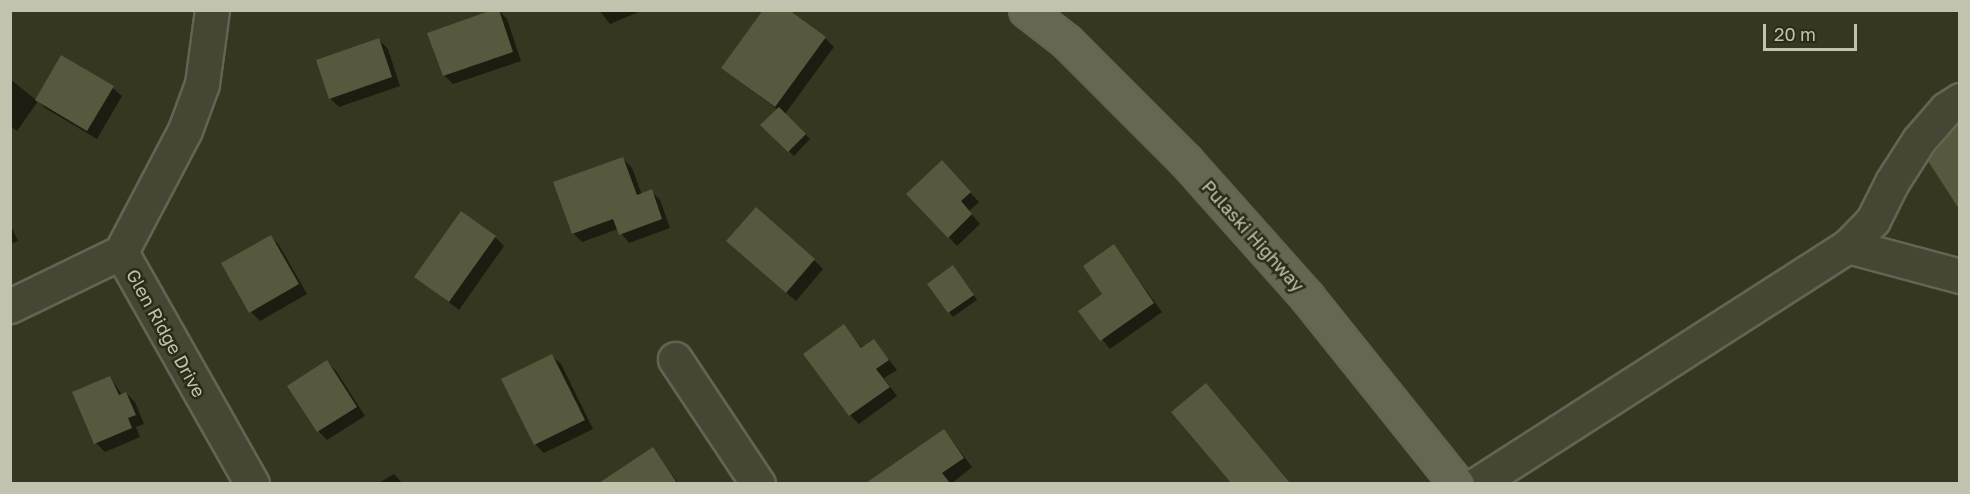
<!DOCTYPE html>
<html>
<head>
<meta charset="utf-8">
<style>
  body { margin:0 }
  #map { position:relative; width:1970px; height:494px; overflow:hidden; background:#363621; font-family:"Golos Text",sans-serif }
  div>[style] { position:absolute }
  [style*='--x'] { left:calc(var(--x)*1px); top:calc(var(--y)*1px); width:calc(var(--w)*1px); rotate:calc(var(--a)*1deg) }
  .shadow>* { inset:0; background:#0007 }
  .building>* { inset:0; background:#58583f }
  .roads { filter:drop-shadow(2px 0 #646452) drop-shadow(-2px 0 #646452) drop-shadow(0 2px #646452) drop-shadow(0 -2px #646452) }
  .minor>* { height:33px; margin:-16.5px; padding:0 16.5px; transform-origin:16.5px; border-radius:16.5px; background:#464634 }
  .major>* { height:33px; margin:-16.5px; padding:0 16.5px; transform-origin:16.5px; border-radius:16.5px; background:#676652 }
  span { translate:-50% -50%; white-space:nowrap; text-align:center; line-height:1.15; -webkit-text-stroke:5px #2b2b1a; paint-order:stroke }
  .street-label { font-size:18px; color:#c2c3af }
  .frame { position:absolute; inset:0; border:12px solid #c2c3af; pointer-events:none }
  .scale { position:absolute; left:1763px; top:24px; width:94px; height:27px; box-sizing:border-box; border:3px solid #c2c3af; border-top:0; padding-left:8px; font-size:18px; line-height:21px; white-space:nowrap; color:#c2c3af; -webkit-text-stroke:4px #2b2b1a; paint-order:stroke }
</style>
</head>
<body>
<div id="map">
  <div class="shadow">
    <div style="clip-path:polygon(498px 10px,507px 19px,521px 61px,453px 84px,444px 75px)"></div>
    <div style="clip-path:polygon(599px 10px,643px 10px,610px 24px)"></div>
    <div style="clip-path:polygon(825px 38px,834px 47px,785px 114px,810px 139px,794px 156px,762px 125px,778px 110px,722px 68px)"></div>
    <div style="clip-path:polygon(379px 40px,388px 49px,400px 86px,339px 107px,330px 98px)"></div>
    <div style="clip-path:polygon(10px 79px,36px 100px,113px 88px,122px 96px,97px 139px,45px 108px,38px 101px,17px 131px,10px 126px)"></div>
    <div style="clip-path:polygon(1960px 125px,1960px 207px,1930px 161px)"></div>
    <div style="clip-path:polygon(623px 159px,632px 168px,642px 195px,651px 191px,660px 200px,670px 228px,629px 243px,618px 229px,582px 242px,573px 233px)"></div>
    <div style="clip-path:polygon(942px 163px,979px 202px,969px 211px,980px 224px,957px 246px,908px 194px)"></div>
    <div style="clip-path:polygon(10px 224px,18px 241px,10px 244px)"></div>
    <div style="clip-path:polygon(270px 236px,279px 245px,307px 294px,260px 321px,251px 312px,223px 264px)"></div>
    <div style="clip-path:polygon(495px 237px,504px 246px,459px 310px,416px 277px)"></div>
    <div style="clip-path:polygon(1114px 246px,1162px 312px,1110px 349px,1080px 311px,1104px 294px)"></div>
    <div style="clip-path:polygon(737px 250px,814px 260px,823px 269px,796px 301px)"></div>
    <div style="clip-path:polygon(957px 271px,977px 300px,953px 317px,929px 285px)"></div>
    <div style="clip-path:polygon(844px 326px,863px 349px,874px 341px,897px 370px,884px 378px,897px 396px,859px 424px,850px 415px)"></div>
    <div style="clip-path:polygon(552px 356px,561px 364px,593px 429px,544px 453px,535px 444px)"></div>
    <div style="clip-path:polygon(327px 362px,336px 371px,365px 416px,327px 440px,318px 431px)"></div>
    <div style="clip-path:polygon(110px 377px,122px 395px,126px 393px,135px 402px,144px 424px,136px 427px,140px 437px,105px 452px,96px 443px)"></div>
    <div style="clip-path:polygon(1215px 394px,1290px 484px,1232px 484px,1173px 413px)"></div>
    <div style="clip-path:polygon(944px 430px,972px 467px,951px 484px,897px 484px,887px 470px)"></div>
    <div style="clip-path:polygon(653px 449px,679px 484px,614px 484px,623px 477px)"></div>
    <div style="clip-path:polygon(394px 474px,403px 484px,377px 484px)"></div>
  </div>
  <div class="building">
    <div style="clip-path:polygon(492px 10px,499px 10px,513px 52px,443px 76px,427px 33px)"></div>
    <div style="clip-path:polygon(763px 10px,789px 10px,826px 37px,775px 107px,721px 68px)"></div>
    <div style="clip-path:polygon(379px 38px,392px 77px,329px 99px,316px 60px)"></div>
    <div style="clip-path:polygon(61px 55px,114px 86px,87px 131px,35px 100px)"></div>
    <div style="clip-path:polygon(779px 107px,806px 134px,788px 152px,760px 125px)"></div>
    <div style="clip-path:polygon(1959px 123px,1959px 209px,1928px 161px)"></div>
    <div style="clip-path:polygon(623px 157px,637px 195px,652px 189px,662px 219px,619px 235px,613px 219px,572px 234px,553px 182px)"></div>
    <div style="clip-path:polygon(942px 160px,971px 192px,961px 201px,972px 214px,948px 238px,906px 194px)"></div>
    <div style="clip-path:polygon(756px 207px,815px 259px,786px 293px,726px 241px)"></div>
    <div style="clip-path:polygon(461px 211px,496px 236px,449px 302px,414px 277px)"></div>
    <div style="clip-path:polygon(271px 235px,299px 284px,249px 313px,221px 263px)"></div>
    <div style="clip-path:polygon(1114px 244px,1154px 303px,1100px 341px,1078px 311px,1102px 294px,1083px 266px)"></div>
    <div style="clip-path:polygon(953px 265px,974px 295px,948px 313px,927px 284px)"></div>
    <div style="clip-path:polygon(844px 324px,861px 348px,874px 339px,889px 360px,876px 369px,890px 387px,849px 416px,803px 354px)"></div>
    <div style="clip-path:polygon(552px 354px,585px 420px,534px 445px,501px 379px)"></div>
    <div style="clip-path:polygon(327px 360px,357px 407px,317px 432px,287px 386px)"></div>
    <div style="clip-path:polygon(110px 376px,119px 395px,126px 392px,136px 415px,128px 418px,132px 428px,94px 444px,72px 392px)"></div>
    <div style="clip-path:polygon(1206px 383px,1290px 483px,1231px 483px,1171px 412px)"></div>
    <div style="clip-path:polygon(944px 429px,964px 458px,942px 473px,950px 483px,866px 483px)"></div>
    <div style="clip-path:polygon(653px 447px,677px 483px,599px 483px)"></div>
  </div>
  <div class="roads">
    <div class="minor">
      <div style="--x:212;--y:10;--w:75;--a:97.7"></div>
      <div style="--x:202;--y:84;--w:49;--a:110.3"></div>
      <div style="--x:185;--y:130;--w:138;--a:117.7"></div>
      <div style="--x:121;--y:252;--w:266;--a:60.5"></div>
      <div style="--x:1848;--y:246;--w:116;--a:15"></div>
      <div style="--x:10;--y:306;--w:123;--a:-25.9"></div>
      <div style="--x:675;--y:359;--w:150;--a:56.4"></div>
      <div style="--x:1477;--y:484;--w:441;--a:-32.7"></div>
      <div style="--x:1848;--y:246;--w:36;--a:-46"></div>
      <div style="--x:1873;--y:220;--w:42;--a:-63.4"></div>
      <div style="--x:1892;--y:182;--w:50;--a:-57.3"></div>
      <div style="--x:1919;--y:140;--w:41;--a:-48.9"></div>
      <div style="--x:1946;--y:109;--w:17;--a:-33"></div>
    </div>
    <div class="major">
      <div style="--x:1026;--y:10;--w:51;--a:37.8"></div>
      <div style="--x:1066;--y:41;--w:170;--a:45"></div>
      <div style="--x:1186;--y:161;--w:182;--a:48.3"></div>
      <div style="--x:1307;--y:297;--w:240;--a:51.3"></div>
    </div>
  </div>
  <div class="street-label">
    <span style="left:1253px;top:236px;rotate:48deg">Pulaski Highway</span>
    <span style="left:166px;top:333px;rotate:61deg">Glen Ridge Drive</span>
  </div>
  <div class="frame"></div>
  <div class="scale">20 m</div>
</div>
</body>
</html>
